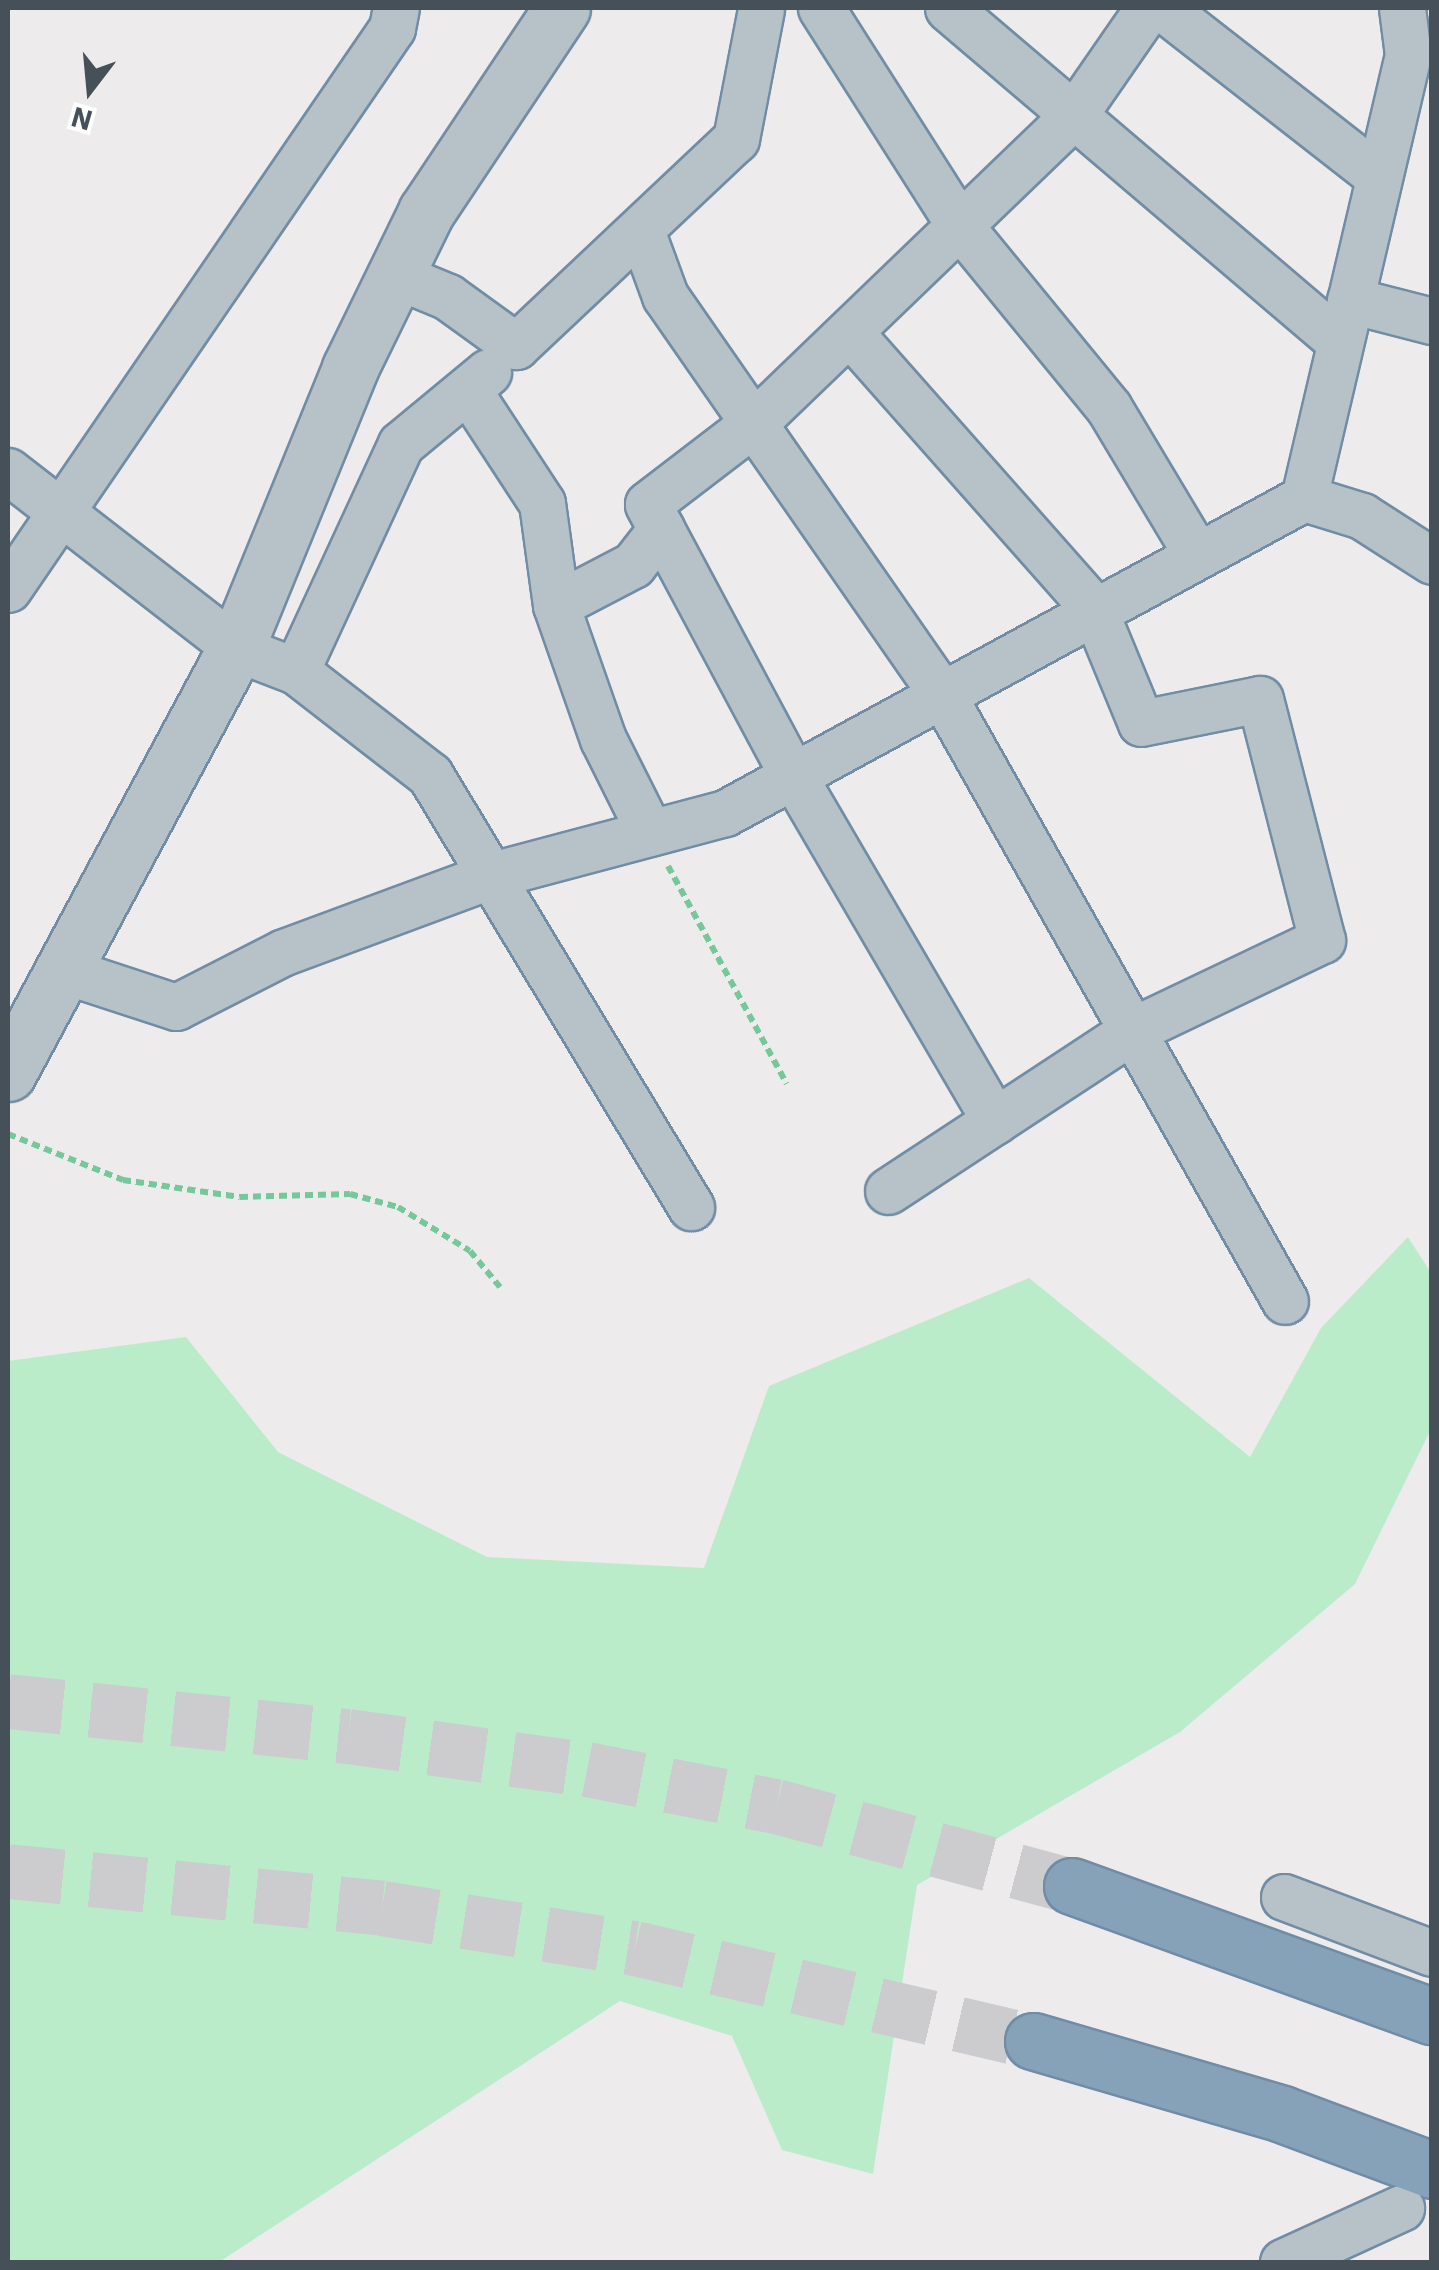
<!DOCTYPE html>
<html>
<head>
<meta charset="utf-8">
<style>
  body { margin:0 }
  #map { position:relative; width:1439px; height:2270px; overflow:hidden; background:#eeebec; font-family:"IBM Plex Sans",sans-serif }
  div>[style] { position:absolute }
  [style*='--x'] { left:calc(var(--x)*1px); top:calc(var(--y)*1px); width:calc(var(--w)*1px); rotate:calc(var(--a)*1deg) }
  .green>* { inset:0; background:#baecca }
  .motorway-tunnel>* { height:55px; margin-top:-27.5px; transform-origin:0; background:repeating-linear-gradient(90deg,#ccccce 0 55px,transparent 0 83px) }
  .path>* { height:6px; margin-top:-3px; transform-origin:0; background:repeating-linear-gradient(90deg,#74c899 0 8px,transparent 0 13px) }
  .roads { filter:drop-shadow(2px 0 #708da5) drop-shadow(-2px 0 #708da5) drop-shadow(0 2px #708da5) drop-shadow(0 -2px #708da5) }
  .minor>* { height:45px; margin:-22.5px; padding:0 22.5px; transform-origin:22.5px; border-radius:22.5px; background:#b7c1c8 }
  .tertiary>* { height:55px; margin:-27.5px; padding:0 27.5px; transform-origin:27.5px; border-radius:27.5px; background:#b7c1c8 }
  .motorway>* { height:55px; margin:-27.5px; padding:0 27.5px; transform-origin:27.5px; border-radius:27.5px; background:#85a2b9 }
  span { translate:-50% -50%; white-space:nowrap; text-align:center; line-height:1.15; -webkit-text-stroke:8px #fff; paint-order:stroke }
  .frame { position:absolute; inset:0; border:10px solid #455058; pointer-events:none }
  .north { position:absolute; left:40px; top:40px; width:100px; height:100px; -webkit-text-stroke:8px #fff; paint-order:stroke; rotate:196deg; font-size:28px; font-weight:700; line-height:40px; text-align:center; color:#455058 }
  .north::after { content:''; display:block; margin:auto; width:35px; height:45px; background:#455058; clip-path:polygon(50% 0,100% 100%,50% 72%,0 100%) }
</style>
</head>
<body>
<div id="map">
  <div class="green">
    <div style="clip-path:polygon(1408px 1237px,1431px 1273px,1431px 1429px,1355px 1584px,1180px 1732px,917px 1885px,873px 2174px,782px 2150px,732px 2036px,620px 2001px,219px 2262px,8px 2262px,8px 1361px,186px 1337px,278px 1452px,487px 1557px,704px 1568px,769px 1386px,1029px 1278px,1250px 1457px,1321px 1328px)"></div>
  </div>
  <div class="motorway-tunnel">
    <div style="--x:8;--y:1701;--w:342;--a:5.9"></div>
    <div style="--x:348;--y:1736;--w:241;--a:7.9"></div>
    <div style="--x:587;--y:1769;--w:193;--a:11.1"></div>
    <div style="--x:776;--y:1806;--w:307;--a:15.1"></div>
    <div style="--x:8;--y:1871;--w:376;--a:5.6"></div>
    <div style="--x:382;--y:1908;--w:256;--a:9"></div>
    <div style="--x:635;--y:1948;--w:409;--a:13.2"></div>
  </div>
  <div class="path">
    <div style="--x:668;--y:866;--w:248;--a:61.4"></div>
    <div style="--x:8;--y:1134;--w:124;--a:21.8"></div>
    <div style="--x:123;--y:1180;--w:118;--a:8.3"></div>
    <div style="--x:240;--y:1197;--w:110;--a:-1.6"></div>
    <div style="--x:350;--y:1194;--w:50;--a:15.2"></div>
    <div style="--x:398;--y:1207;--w:84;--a:31.4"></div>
    <div style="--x:470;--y:1251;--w:47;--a:50.2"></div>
  </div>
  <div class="roads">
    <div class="minor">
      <div style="--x:821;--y:8;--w:259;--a:57.5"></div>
      <div style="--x:960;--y:226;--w:235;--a:50.7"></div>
      <div style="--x:1109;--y:408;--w:171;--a:59.1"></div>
      <div style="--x:948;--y:8;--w:515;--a:40.43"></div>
      <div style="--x:1163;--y:8;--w:271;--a:38"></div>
      <div style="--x:642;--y:233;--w:67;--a:69.9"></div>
      <div style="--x:665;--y:296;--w:485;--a:55.2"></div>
      <div style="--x:942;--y:694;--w:697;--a:60.53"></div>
      <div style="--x:395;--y:275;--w:57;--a:22.5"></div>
      <div style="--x:448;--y:297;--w:84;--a:35.8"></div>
      <div style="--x:516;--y:346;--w:302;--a:-43.3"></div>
      <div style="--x:736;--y:139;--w:132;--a:-79.1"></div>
      <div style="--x:1350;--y:300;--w:85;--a:14.4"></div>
      <div style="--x:851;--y:334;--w:367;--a:48.5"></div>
      <div style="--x:1094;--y:609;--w:123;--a:67.6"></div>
      <div style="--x:1141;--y:723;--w:121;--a:-11.4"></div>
      <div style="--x:1260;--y:699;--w:249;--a:75.6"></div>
      <div style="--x:1322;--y:940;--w:209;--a:154.5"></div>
      <div style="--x:1133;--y:1030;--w:293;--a:146.7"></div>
      <div style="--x:468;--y:390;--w:135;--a:56.8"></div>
      <div style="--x:542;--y:503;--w:103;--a:82.2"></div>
      <div style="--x:556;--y:605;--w:142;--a:70.7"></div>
      <div style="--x:603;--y:739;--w:105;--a:63.4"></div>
      <div style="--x:8;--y:471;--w:289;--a:37.8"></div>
      <div style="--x:236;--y:648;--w:64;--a:21"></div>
      <div style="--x:296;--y:671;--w:170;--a:37.8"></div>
      <div style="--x:430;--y:775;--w:505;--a:58.86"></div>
      <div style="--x:1304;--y:498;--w:455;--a:-76.8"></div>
      <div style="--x:1408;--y:55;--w:47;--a:-97.3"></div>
      <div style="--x:8;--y:589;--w:680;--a:-55.61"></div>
      <div style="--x:392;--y:28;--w:20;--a:-79"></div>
      <div style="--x:556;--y:605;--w:87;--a:-27.5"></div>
      <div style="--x:633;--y:565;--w:46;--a:-52.1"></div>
      <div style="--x:296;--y:671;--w:250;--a:-65.2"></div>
      <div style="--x:401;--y:444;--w:113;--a:-39.6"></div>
      <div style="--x:66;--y:971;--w:116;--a:18.1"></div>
      <div style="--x:176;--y:1007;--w:121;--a:-27"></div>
      <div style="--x:284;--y:952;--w:222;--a:-20.3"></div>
      <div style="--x:492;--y:875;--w:241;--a:-14.9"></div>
      <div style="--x:725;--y:813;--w:659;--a:-28.55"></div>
      <div style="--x:1304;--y:498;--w:61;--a:17.2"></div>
      <div style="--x:1362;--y:516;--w:83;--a:32.7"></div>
      <div style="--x:995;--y:1121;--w:400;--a:-120.3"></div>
      <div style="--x:793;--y:776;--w:308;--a:-118.1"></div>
      <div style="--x:648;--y:504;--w:133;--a:-37.4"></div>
      <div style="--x:754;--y:423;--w:444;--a:-43.9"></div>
      <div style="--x:1074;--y:115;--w:130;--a:-55.3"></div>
      <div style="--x:1284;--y:1897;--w:158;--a:20.7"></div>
      <div style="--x:1283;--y:2262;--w:130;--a:-24.6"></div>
    </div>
    <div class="tertiary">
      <div style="--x:8;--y:1073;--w:482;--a:-61.8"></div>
      <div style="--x:236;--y:648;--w:302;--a:-67.8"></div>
      <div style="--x:350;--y:368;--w:174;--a:-64"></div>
      <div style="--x:426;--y:212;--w:245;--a:-56.3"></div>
    </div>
    <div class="motorway">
      <div style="--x:1072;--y:1886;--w:383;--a:19.9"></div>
      <div style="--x:1033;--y:2041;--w:259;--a:16.3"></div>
      <div style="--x:1282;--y:2114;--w:160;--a:20.5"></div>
    </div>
  </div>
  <div class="frame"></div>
  <div class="north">N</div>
</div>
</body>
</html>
